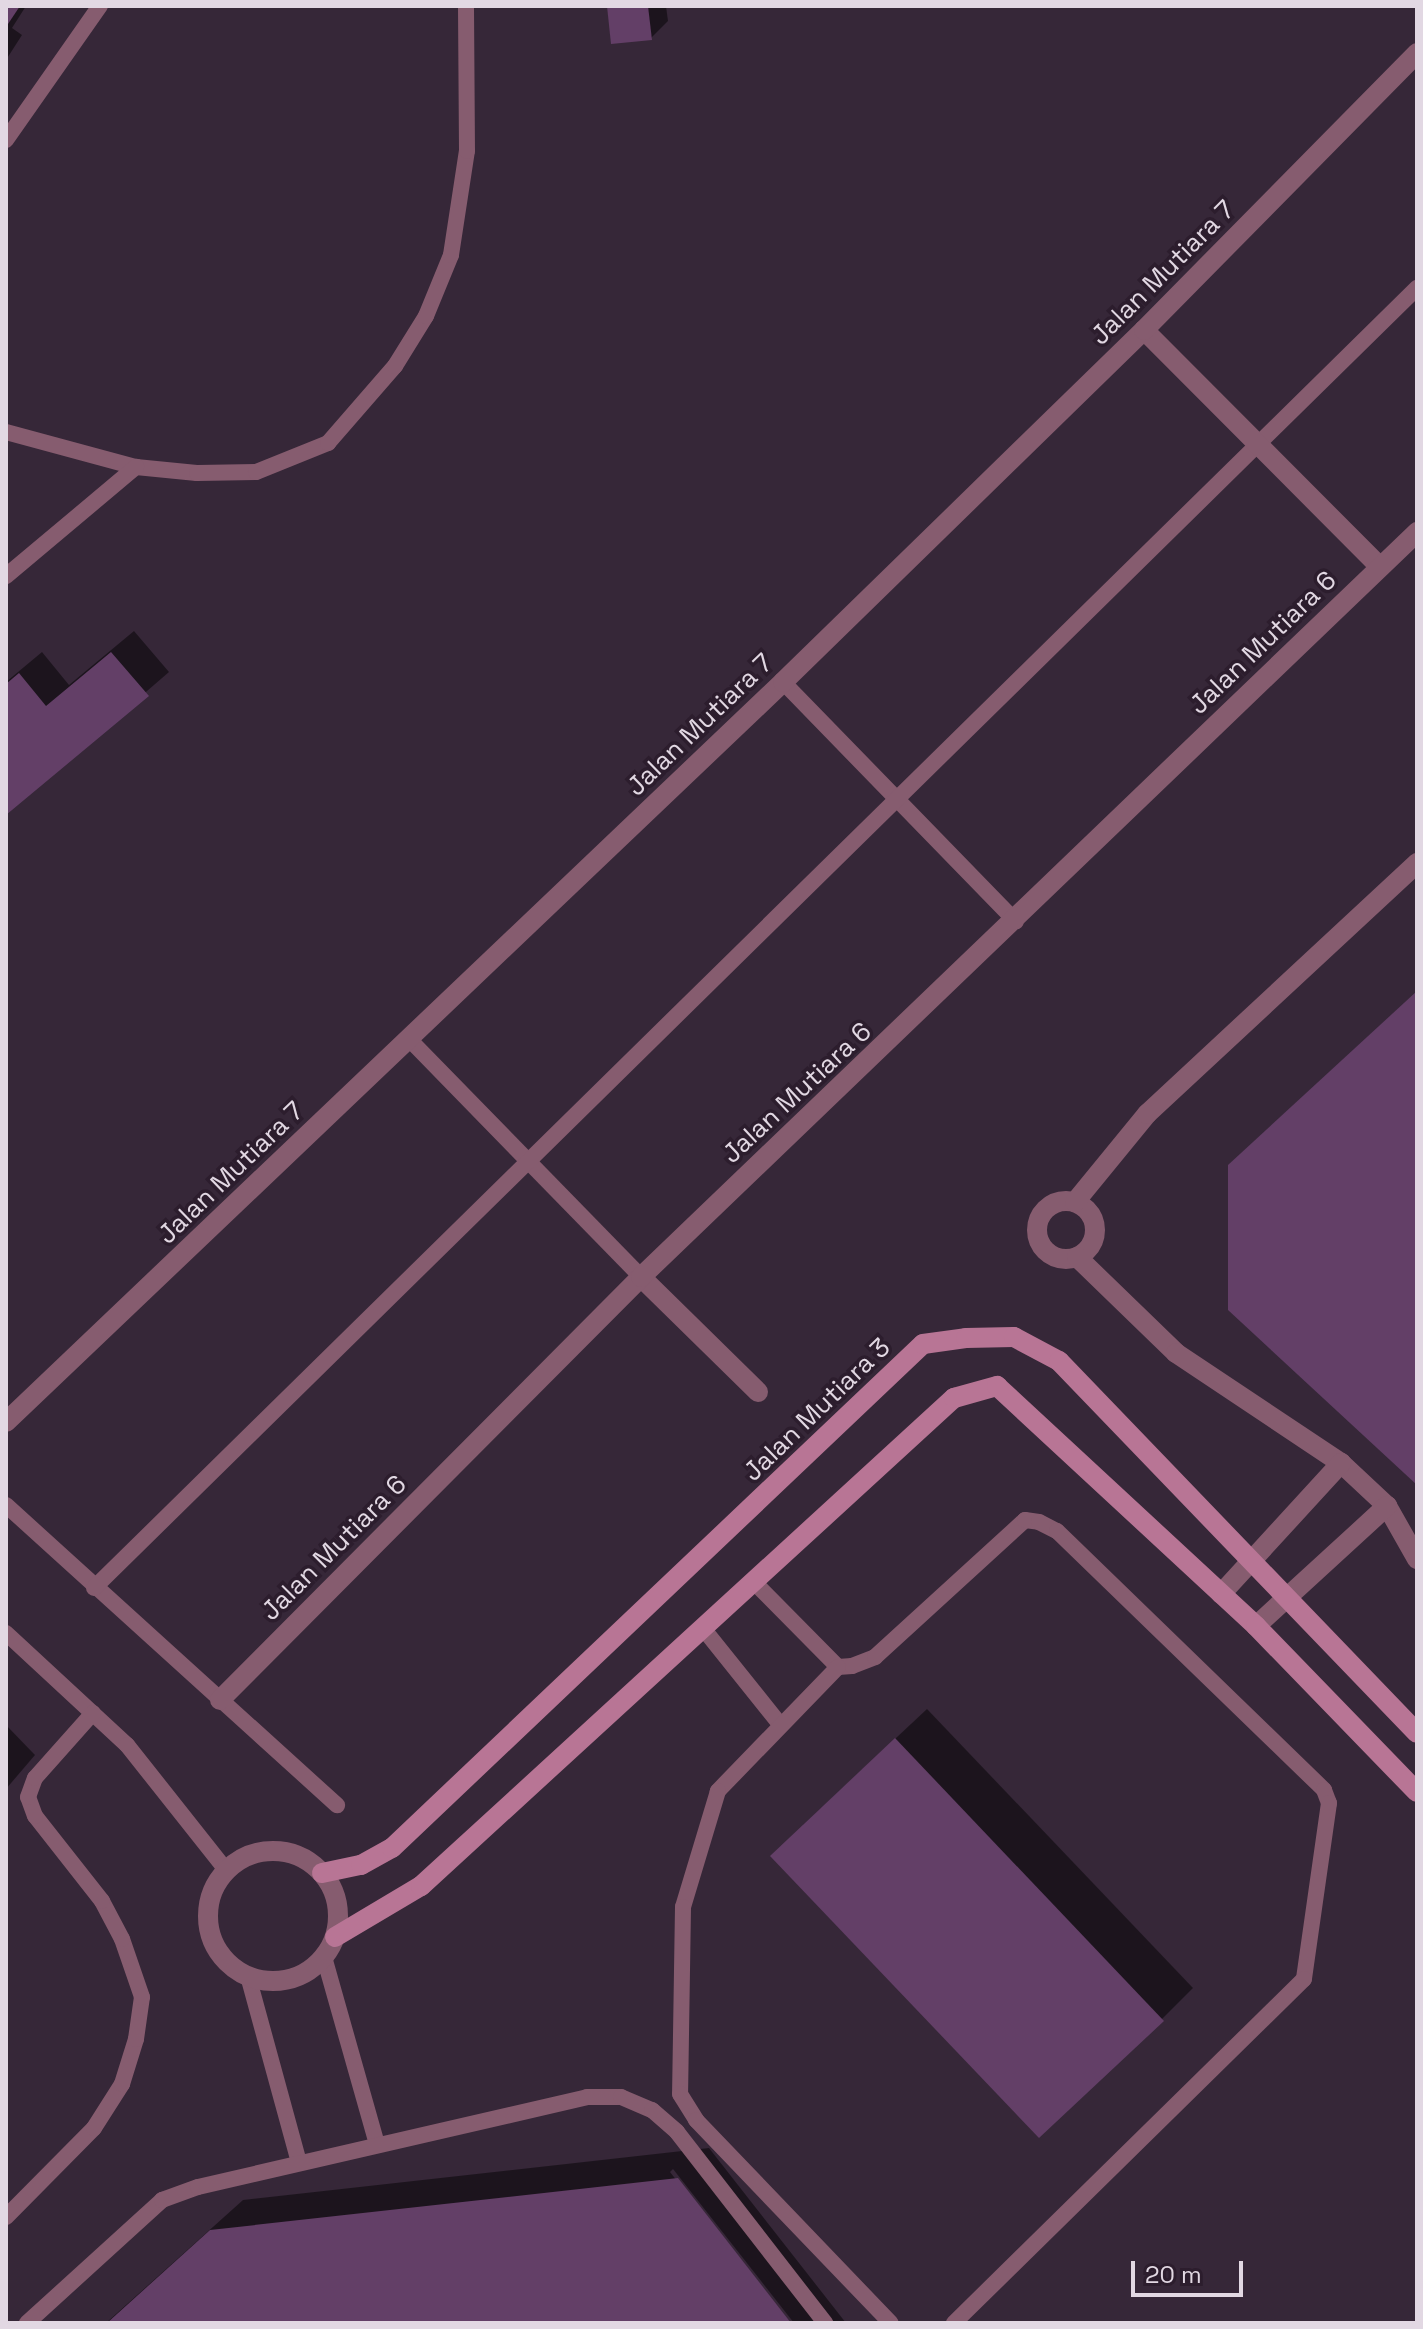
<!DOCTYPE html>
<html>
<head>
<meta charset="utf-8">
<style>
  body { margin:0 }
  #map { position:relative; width:1423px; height:2329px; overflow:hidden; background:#362738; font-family:"Space Grotesk",sans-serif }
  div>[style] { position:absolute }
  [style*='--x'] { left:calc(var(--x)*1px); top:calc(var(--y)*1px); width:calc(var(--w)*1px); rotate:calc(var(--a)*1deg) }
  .shadow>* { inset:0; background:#0007 }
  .building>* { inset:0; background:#633f67 }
  .lane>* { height:16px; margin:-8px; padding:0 8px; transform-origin:8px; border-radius:8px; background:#865c6f }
  .street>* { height:20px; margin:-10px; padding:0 10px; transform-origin:10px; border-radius:10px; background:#865c6f }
  .street>.ring { margin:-10px; padding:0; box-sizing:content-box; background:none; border:20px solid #865c6f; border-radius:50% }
  .secondary>* { height:20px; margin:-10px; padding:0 10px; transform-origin:10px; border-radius:10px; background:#b87595 }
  span { translate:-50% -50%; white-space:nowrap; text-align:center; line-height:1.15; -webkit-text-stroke:7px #2c1d2d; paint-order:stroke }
  .street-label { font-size:26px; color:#e2d8e3 }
  .frame { position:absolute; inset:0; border:8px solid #e2d8e3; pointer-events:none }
  .scale { position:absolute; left:1131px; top:2261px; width:112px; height:36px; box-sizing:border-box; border:4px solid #e2d8e3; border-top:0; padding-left:10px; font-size:24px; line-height:28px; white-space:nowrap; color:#e2d8e3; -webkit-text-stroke:6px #2c1d2d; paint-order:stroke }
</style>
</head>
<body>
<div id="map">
  <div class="shadow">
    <div style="clip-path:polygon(6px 6px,26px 6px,12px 28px,22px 35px,6px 60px)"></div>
    <div style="clip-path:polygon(609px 6px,666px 6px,668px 21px,651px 38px)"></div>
    <div style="clip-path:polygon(134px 631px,169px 672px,6px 813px,6px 682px,42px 652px,69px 685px)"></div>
    <div style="clip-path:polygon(927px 1709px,1193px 1988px,1162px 2019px,803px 1825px)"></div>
    <div style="clip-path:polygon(6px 1725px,35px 1755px,6px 1789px)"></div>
    <div style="clip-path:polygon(709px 2148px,846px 2323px,794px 2323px,673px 2169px,670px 2172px,789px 2323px,106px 2323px,243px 2200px)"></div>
  </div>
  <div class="building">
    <div style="clip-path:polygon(6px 6px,20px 6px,6px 27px)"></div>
    <div style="clip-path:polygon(607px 6px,648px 6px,652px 40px,611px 44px)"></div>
    <div style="clip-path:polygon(111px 652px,149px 696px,6px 815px,6px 684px,19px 673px,46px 706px)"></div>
    <div style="clip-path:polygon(1417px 991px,1417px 1485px,1228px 1310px,1228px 1165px)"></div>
    <div style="clip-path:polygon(895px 1738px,1164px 2021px,1039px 2138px,770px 1856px)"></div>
    <div style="clip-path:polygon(678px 2178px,791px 2323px,107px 2323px,210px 2230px)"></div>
  </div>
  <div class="lane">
    <div style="--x:6;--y:140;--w:164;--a:-55"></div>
    <div style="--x:6;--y:432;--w:135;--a:15.1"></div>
    <div style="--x:136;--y:467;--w:61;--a:5.6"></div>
    <div style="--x:197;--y:473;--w:59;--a:-1"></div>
    <div style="--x:256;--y:472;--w:78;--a:-21.9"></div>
    <div style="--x:328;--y:443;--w:102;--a:-49"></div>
    <div style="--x:395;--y:366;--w:59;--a:-58.2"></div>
    <div style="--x:426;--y:316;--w:66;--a:-67.7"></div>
    <div style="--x:451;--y:255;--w:105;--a:-81.3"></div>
    <div style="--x:467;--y:151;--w:145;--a:-90.4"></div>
    <div style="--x:6;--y:576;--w:170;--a:-40"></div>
    <div style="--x:783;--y:682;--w:334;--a:45.8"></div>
    <div style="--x:409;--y:1039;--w:332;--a:45.7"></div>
    <div style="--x:6;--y:1505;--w:447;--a:42.2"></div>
    <div style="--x:753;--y:1581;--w:121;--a:45.3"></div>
    <div style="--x:838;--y:1667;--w:14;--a:-4"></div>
    <div style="--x:852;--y:1666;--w:25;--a:-21"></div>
    <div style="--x:875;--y:1657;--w:203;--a:-42.4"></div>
    <div style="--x:1025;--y:1520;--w:14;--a:8"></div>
    <div style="--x:1039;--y:1522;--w:20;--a:27"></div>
    <div style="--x:1057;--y:1531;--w:372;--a:44.1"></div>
    <div style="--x:1324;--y:1790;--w:14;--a:69"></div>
    <div style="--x:1329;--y:1803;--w:178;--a:98.1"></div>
    <div style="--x:1304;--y:1979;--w:491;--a:135.5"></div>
    <div style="--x:94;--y:1588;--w:1855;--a:-44.5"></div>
    <div style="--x:702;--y:1627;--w:123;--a:51.3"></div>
    <div style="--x:6;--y:1633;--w:165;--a:42.8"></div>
    <div style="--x:127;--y:1745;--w:159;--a:51.6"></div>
    <div style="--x:838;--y:1667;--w:173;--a:134.1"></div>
    <div style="--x:718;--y:1791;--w:121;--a:106.8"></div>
    <div style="--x:683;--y:1907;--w:187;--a:90.9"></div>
    <div style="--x:680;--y:2094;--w:31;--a:58"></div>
    <div style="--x:696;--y:2120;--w:281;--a:46.2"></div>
    <div style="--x:324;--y:1957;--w:194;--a:74.2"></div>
    <div style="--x:248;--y:1976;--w:193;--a:74.7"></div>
    <div style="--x:6;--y:2217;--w:125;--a:-45.3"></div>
    <div style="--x:94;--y:2128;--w:52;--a:-57.5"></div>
    <div style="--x:122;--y:2084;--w:47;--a:-72.7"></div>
    <div style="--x:136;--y:2039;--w:42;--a:-81.9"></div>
    <div style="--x:142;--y:1997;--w:61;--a:-109"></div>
    <div style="--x:122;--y:1939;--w:43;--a:-117.8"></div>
    <div style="--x:102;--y:1901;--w:108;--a:-128.2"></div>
    <div style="--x:35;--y:1816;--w:20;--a:-110"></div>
    <div style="--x:28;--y:1797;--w:20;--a:-70"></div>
    <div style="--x:35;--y:1778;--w:87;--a:-48.3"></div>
    <div style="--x:27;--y:2323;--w:183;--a:-42.3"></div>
    <div style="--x:162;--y:2200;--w:38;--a:-20"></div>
    <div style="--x:198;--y:2187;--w:399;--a:-13"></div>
    <div style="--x:587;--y:2097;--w:34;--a:0"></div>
    <div style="--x:621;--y:2097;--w:34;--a:23"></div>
    <div style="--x:652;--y:2110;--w:33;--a:41"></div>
    <div style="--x:677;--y:2132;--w:242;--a:52.2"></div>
  </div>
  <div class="street">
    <div style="--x:1144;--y:330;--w:333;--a:45.1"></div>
    <div class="ring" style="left:1037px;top:1201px;width:38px;height:38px"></div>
    <div style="--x:1075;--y:1202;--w:114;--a:-50.7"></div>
    <div style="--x:1147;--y:1114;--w:369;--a:-42.9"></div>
    <div style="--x:1077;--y:1257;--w:138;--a:44.1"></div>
    <div style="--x:1176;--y:1353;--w:198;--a:33.7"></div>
    <div style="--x:1341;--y:1463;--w:63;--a:43.1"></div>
    <div style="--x:1387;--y:1506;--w:61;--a:60.5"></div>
    <div style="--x:641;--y:1277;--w:164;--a:44.5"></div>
    <div style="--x:6;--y:1422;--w:1073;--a:-43.6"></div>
    <div style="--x:783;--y:682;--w:504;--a:-44.28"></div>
    <div style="--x:1144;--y:330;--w:389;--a:-45.4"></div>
    <div style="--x:1221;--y:1594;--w:178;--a:-47.5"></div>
    <div style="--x:1256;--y:1626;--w:178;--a:-42.5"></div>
    <div style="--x:220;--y:1700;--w:597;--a:-45.14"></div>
    <div style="--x:641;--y:1277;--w:1076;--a:-43.83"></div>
    <div class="ring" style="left:208px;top:1851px;width:110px;height:110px"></div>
  </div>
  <div class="secondary">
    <div style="--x:322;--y:1873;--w:40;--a:-12"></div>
    <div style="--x:361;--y:1865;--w:35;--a:-29"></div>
    <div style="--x:392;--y:1848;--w:732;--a:-43.51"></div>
    <div style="--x:923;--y:1344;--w:43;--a:-7.9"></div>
    <div style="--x:966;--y:1338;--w:48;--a:-1.2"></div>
    <div style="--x:1014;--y:1337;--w:51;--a:28.1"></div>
    <div style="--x:1059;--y:1361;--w:516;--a:46.1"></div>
    <div style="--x:335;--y:1937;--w:100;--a:-30.7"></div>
    <div style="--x:421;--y:1886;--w:723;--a:-42.48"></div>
    <div style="--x:954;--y:1398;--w:45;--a:-15.6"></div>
    <div style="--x:997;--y:1386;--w:353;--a:42.8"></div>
    <div style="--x:1256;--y:1626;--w:231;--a:45.9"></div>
  </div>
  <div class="street-label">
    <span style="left:1163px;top:273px;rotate:-45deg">Jalan Mutiara 7</span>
    <span style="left:1263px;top:643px;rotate:-44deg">Jalan Mutiara 6</span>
    <span style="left:700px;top:725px;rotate:-44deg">Jalan Mutiara 7</span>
    <span style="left:797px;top:1093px;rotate:-43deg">Jalan Mutiara 6</span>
    <span style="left:231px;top:1173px;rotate:-44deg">Jalan Mutiara 7</span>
    <span style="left:817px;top:1410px;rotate:-44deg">Jalan Mutiara 3</span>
    <span style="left:334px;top:1548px;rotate:-45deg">Jalan Mutiara 6</span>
  </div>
  <div class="frame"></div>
  <div class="scale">20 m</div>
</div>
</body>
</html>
